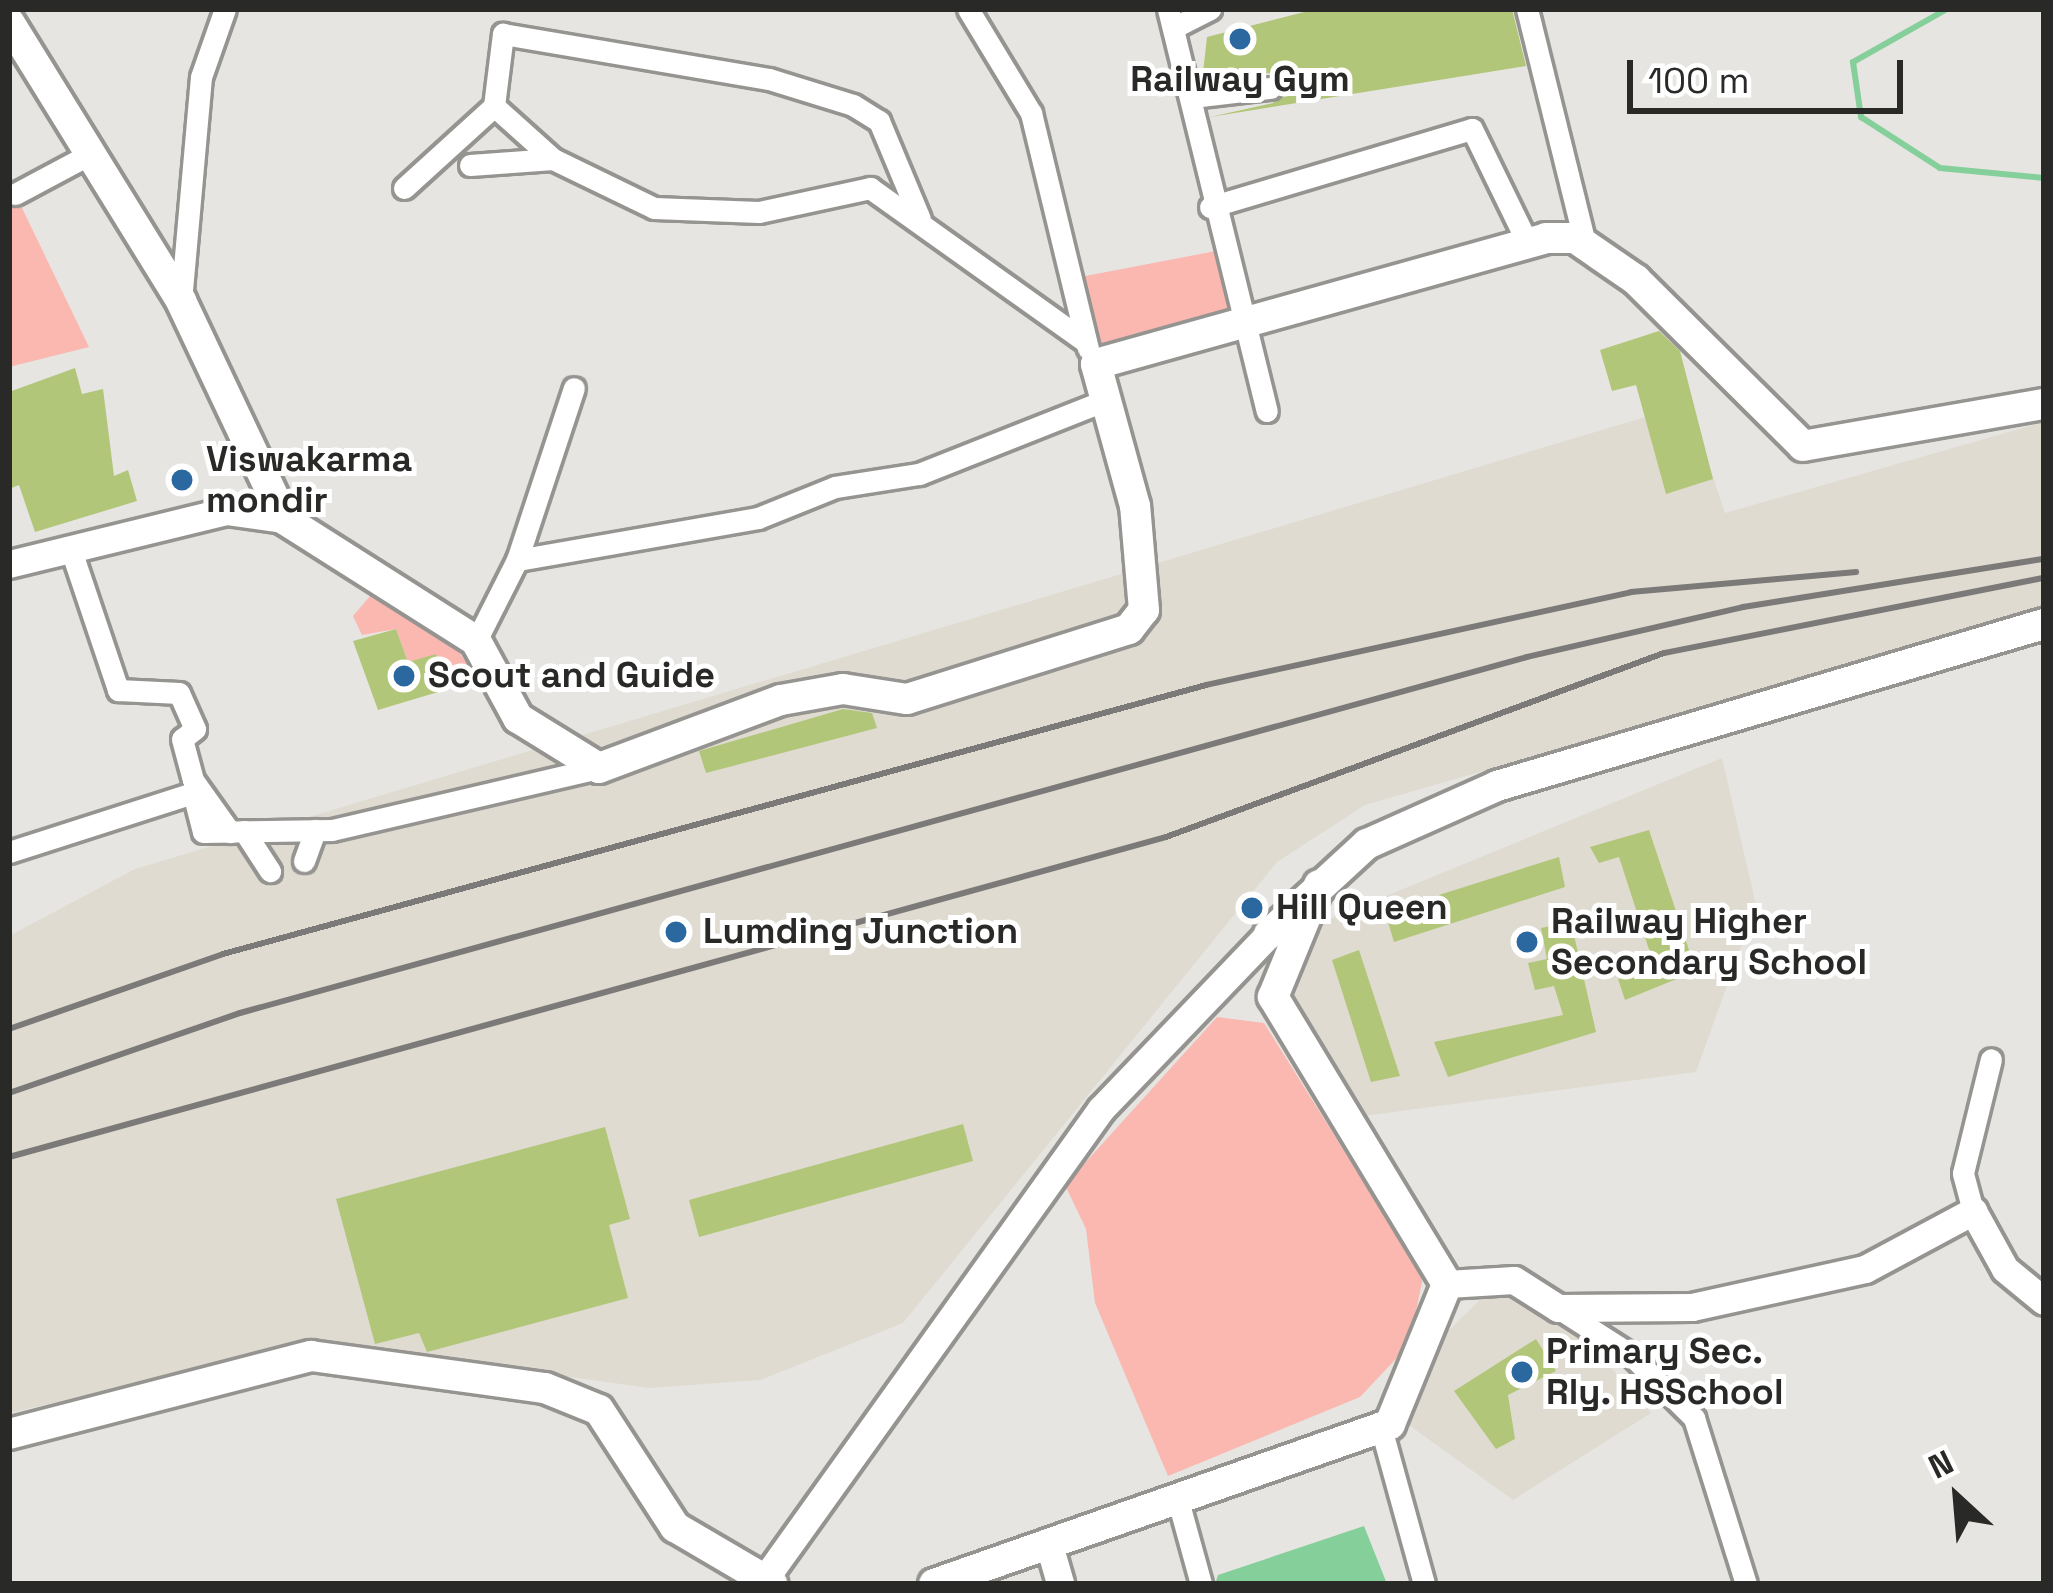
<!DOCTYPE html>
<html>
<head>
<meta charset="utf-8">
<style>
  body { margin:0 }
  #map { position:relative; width:2053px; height:1593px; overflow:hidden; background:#e6e5e1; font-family:"Space Grotesk",sans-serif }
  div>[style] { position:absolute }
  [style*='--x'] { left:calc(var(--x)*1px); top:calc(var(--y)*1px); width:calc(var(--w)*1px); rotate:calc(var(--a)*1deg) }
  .built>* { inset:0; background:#dfdbd0 }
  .green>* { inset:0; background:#fab8b1 }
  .water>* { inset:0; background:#84cf9a }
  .stream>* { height:6px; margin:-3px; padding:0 3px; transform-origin:3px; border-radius:3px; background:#84cf9a }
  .building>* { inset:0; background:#b1c678 }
  .roads { filter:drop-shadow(3px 0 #959491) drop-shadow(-3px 0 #959491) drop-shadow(0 3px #959491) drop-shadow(0 -3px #959491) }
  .minor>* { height:21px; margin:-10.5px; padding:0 10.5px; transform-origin:10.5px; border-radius:10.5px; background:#fff }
  .tertiary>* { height:27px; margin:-13.5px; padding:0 13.5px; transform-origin:13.5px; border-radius:13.5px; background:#fff }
  .secondary>* { height:30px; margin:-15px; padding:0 15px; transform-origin:15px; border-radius:15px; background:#fff }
  .rail>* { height:6px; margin:-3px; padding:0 3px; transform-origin:3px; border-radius:3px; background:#7b7a78 }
  .dots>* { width:33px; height:33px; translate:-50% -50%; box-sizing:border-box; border:6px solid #fff; border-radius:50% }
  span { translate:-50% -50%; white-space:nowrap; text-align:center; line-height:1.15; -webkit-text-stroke:10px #fff; paint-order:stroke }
  .poi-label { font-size:36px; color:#292928; font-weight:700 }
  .left { translate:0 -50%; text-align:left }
  .frame { position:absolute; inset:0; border:12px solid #292928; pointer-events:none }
  .north { position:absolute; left:1897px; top:1437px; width:120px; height:120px; -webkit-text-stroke:9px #fff; paint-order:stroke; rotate:334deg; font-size:33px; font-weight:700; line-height:48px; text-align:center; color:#292928 }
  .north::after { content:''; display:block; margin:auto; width:42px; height:54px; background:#292928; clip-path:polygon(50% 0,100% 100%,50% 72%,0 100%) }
  .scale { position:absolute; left:1627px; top:60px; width:276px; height:54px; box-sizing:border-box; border:6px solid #292928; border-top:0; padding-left:15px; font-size:36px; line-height:42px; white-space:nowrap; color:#292928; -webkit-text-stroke:9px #fff; paint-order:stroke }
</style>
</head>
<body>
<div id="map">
  <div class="built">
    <div style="clip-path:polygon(1689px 404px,1725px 513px,2044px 422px,2044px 610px,1365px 805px,1277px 862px,903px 1323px,760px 1380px,649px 1388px,320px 1342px,9px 1413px,9px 936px,135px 869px)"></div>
    <div style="clip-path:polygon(1722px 758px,1756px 905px,1696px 1072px,1348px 1118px,1293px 1001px,1318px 924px)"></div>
    <div style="clip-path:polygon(1493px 1287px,1558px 1308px,1651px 1413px,1513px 1500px,1406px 1423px,1448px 1331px)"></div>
  </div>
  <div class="green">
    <div style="clip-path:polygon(9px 181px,89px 347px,9px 367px)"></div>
    <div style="clip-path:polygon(1221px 250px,1245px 324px,1096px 364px,1075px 278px)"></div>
    <div style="clip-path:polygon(376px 589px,443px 630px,477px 677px,448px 689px,436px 655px,408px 662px,396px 629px,362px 635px,353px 616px)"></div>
    <div style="clip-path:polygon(1217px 1017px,1264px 1023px,1423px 1277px,1409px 1345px,1360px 1397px,1168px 1476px,1095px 1303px,1086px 1229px,1065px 1185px)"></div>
  </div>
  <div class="water">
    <div style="clip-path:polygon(1364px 1526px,1387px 1584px,1215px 1584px,1218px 1575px)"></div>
  </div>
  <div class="stream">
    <div style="--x:1947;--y:9;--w:108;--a:150.6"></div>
    <div style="--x:1853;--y:62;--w:56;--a:81.7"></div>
    <div style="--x:1861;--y:117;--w:94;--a:32.8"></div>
    <div style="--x:1940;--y:168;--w:104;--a:5.5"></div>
  </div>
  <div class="building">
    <div style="clip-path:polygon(1316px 9px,1512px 9px,1526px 66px,1210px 117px,1273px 103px,1285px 87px,1269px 73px,1202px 81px,1207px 37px)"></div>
    <div style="clip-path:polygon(1659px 331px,1680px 351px,1713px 479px,1666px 494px,1636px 385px,1612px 391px,1600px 350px)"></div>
    <div style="clip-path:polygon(75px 368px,82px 394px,103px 389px,114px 476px,128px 470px,137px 501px,35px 532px,19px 485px,9px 489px,9px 392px)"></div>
    <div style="clip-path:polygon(396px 629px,408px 662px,436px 654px,448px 689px,378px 710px,353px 641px)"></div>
    <div style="clip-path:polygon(843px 709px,872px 713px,877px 728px,706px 773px,699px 751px)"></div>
    <div style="clip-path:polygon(1649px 830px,1696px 971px,1625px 1000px,1618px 979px,1655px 968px,1619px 857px,1599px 863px,1590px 847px)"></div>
    <div style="clip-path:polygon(1559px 857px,1565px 887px,1394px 942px,1385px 912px)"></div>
    <div style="clip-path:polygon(1571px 922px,1596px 1032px,1448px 1077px,1434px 1042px,1563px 1015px,1554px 986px,1535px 990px,1528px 963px,1547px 959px,1541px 928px)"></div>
    <div style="clip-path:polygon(1359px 950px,1400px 1076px,1371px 1082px,1332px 960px)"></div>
    <div style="clip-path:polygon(963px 1124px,973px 1161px,699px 1237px,689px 1200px)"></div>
    <div style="clip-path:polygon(605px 1127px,630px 1219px,609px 1225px,628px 1298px,427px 1352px,419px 1333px,375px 1344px,336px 1199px)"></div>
    <div style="clip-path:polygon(1536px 1339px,1556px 1371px,1508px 1395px,1515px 1439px,1496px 1449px,1454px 1391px)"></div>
  </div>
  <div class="roads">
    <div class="minor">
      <div style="--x:968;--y:9;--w:122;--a:58.8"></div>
      <div style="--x:1031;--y:113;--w:242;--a:76.4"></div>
      <div style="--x:1168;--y:9;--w:414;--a:76.2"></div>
      <div style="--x:1527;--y:9;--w:242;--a:76.1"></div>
      <div style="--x:1173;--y:28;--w:42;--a:-27.2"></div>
      <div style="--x:1192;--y:97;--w:79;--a:-6.6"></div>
      <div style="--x:494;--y:106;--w:79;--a:41.9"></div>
      <div style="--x:553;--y:159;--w:112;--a:25.9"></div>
      <div style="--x:654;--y:208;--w:105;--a:2.2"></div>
      <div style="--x:759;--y:212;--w:114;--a:-12.2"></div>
      <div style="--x:870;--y:188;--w:262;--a:35.5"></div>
      <div style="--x:470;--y:165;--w:83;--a:-4.1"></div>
      <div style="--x:404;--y:188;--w:122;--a:-42.3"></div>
      <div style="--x:494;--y:106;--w:73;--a:-82.9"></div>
      <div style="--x:503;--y:34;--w:270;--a:9.6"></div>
      <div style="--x:769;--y:79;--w:88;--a:17.2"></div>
      <div style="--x:853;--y:105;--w:31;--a:32"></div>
      <div style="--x:879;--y:121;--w:106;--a:67.3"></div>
      <div style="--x:15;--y:194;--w:83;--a:-28.1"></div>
      <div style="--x:1210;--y:207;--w:273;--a:-16.6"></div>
      <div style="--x:1472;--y:129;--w:128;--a:64"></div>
      <div style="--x:181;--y:301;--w:225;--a:-84.9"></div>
      <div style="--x:201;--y:77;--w:72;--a:-70.6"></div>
      <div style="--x:71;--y:550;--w:148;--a:71.4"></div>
      <div style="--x:118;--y:690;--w:61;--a:2.8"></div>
      <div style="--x:179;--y:693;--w:39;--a:66"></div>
      <div style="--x:195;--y:729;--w:16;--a:142"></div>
      <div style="--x:182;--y:739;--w:42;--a:75"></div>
      <div style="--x:193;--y:780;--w:64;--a:54.6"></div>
      <div style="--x:517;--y:560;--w:181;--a:-71.7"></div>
      <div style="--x:476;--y:641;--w:91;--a:-63.2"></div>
      <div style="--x:517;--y:560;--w:245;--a:-9.9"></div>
      <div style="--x:758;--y:518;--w:83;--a:-21.9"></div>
      <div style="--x:835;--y:487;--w:85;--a:-8.8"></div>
      <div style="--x:919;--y:474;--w:198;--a:-21.6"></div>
      <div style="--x:244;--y:831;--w:48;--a:57"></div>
      <div style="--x:9;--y:852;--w:193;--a:-17.8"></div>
      <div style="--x:193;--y:793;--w:40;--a:75.6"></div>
      <div style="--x:203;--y:832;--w:129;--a:-0.9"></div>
      <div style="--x:332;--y:830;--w:274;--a:-13.1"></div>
      <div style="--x:304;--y:861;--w:33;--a:-70"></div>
      <div style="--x:1973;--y:1211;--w:39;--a:-105"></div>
      <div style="--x:1963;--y:1173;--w:117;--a:-76.2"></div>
      <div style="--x:1558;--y:1308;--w:85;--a:32.6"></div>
      <div style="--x:1630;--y:1354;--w:91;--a:45"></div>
      <div style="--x:1694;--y:1418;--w:174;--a:72.6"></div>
      <div style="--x:1383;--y:1435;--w:155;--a:74.6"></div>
      <div style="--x:1179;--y:1504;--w:83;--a:74.6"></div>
    </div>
    <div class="tertiary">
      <div style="--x:9;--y:564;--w:223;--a:-13.7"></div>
      <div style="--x:226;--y:511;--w:59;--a:7.9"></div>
      <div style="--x:1447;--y:1284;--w:67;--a:-3.4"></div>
      <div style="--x:1514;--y:1280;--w:52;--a:32.5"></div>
      <div style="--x:1558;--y:1308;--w:134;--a:-0.4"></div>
      <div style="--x:1692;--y:1307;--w:177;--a:-12.4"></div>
      <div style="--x:1865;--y:1269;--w:123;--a:-28.2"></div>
      <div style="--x:1973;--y:1211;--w:66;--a:61.1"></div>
      <div style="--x:2005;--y:1269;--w:50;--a:39.4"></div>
      <div style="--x:1050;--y:1548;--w:37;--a:74"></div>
      <div style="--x:761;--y:1584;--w:584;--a:-54.41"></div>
      <div style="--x:1101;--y:1109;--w:243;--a:-46.2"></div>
    </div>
    <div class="secondary">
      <div style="--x:9;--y:22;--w:328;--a:58.3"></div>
      <div style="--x:181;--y:301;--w:241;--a:64.7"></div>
      <div style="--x:284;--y:519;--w:227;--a:32.4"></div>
      <div style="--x:476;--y:641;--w:88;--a:61.4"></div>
      <div style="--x:518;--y:718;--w:95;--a:31.7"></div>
      <div style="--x:599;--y:768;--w:194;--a:-20.5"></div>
      <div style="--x:781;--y:700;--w:63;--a:-10.1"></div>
      <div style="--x:843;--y:689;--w:65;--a:8.9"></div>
      <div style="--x:907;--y:699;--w:233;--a:-17.5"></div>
      <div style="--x:1129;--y:629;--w:24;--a:-52"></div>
      <div style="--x:1144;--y:610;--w:104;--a:-94.9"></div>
      <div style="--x:1135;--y:506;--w:147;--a:-105.4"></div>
      <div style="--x:1096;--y:364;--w:467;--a:-15.6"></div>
      <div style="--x:1546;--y:238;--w:29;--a:0"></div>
      <div style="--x:1575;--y:238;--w:74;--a:34.5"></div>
      <div style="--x:1636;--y:280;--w:235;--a:44.8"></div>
      <div style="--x:1803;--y:446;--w:245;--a:-9.9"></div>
      <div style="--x:1269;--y:934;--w:133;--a:-42.6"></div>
      <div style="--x:1367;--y:844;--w:142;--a:-24"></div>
      <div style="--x:1497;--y:786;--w:570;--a:-16.5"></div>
      <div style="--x:9;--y:1434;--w:312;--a:-14.5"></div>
      <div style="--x:311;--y:1356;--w:236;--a:7.8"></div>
      <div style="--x:545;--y:1388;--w:58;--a:22.2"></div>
      <div style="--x:599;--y:1410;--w:140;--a:57"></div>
      <div style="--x:675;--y:1527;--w:113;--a:30.4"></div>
      <div style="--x:934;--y:1584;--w:483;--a:-19.3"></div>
      <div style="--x:1390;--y:1424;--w:151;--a:-67.8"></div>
      <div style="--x:1447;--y:1284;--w:336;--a:-121.2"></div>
      <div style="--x:1273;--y:997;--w:121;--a:-67.7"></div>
    </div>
  </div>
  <div class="rail">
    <div style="--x:9;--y:1029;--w:227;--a:-19.3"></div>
    <div style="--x:223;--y:954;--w:1019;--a:-15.3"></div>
    <div style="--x:1206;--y:685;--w:435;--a:-12.3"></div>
    <div style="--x:1631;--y:592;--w:226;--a:-5.1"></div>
    <div style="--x:9;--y:1093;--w:244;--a:-19.1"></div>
    <div style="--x:240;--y:1013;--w:1335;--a:-15.46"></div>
    <div style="--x:1527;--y:657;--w:222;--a:-13"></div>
    <div style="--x:1743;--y:607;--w:305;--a:-9.1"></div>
    <div style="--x:9;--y:1157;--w:1200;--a:-15.46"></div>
    <div style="--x:1166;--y:837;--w:531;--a:-20.28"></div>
    <div style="--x:1664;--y:653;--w:387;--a:-11.2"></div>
  </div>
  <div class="dots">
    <div style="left:1240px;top:39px;background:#2a689f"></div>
    <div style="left:182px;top:480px;background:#2a689f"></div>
    <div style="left:404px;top:676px;background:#2a689f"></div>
    <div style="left:1252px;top:908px;background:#2a689f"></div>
    <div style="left:676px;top:932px;background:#2a689f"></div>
    <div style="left:1527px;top:942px;background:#2a689f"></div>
    <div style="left:1522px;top:1372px;background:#2a689f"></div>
  </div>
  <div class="poi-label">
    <span style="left:1240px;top:80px">Railway Gym</span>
    <span class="left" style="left:206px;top:480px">Viswakarma<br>mondir</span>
    <span class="left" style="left:428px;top:676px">Scout and Guide</span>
    <span class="left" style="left:1276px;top:908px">Hill Queen</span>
    <span class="left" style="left:1551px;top:942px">Railway Higher<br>Secondary School</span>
    <span class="left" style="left:703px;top:932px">Lumding Junction</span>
    <span class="left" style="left:1546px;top:1372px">Primary Sec.<br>Rly. HSSchool</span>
  </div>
  <div class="frame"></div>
  <div class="north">N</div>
  <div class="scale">100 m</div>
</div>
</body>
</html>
